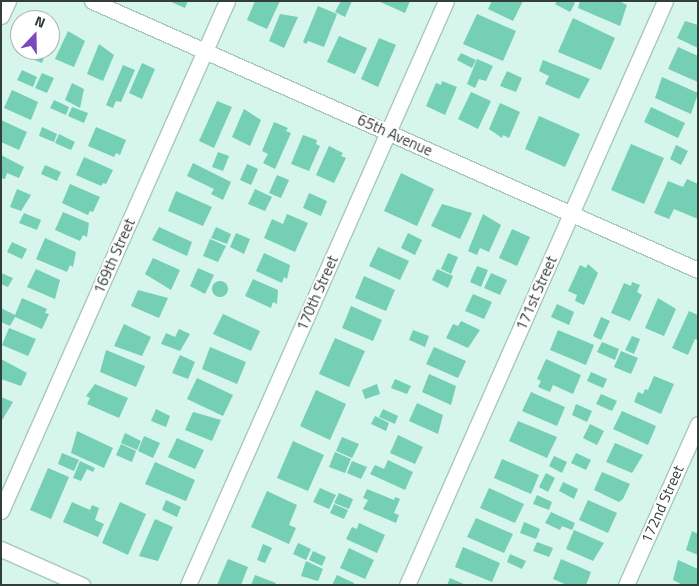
<!DOCTYPE html>
<html>
<head>
<meta charset="utf-8">
<style>
  body { margin:0 }
  #map { position:relative; width:699px; height:586px; overflow:hidden; background:#d6f5eb; font-family:"Titillium Web",sans-serif }
  div>[style] { position:absolute }
  [style*='--x'] { left:calc(var(--x)*1px); top:calc(var(--y)*1px); width:calc(var(--w)*1px); rotate:calc(var(--a)*1deg) }
  .building>* { inset:0; background:#74cfb5 }
  .round { border-radius:50% }
  .roads { filter:drop-shadow(1px 0 #a9c7bd) drop-shadow(-1px 0 #a9c7bd) drop-shadow(0 1px #a9c7bd) drop-shadow(0 -1px #a9c7bd) }
  .minor>* { height:15px; margin:-7.5px; padding:0 7.5px; transform-origin:7.5px; border-radius:7.5px; background:#fff }
  span { translate:-50% -50%; white-space:nowrap; text-align:center; line-height:1.15; -webkit-text-stroke:4px #fff; paint-order:stroke }
  .street-label { font-size:15px; color:#323e3a }
  .frame { position:absolute; inset:0; border:2px solid #323e3a; pointer-events:none }
  .north { position:absolute; left:10px; top:10px; width:50px; height:50px; box-sizing:border-box; background:#fff; border:1px solid #adb2b0; border-radius:50%; rotate:21deg; font-size:14px; font-weight:700; line-height:20px; text-align:center; color:#323e3a }
  .north::after { content:''; display:block; margin:auto; width:18px; height:22px; background:#7c48bf; clip-path:polygon(50% 0,100% 100%,50% 72%,0 100%) }
</style>
</head>
<body>
<div id="map">
  <div class="building">
    <div style="clip-path:polygon(169px 1px,188px 1px,185px 8px)"></div>
    <div style="clip-path:polygon(255px 1px,280px 1px,267px 29px,247px 20px)"></div>
    <div style="clip-path:polygon(341px 1px,352px 1px,345px 17px,335px 12px)"></div>
    <div style="clip-path:polygon(378px 1px,410px 1px,405px 13px)"></div>
    <div style="clip-path:polygon(492px 1px,523px 1px,513px 21px,488px 9px)"></div>
    <div style="clip-path:polygon(557px 1px,572px 1px,575px 3px,570px 12px,555px 4px)"></div>
    <div style="clip-path:polygon(580px 1px,619px 1px,627px 5px,620px 26px,578px 8px)"></div>
    <div style="clip-path:polygon(318px 6px,337px 14px,324px 47px,308px 41px,306px 44px,303px 42px)"></div>
    <div style="clip-path:polygon(280px 14px,298px 17px,284px 48px,269px 41px)"></div>
    <div style="clip-path:polygon(477px 14px,516px 31px,503px 61px,463px 44px)"></div>
    <div style="clip-path:polygon(573px 18px,615px 38px,601px 70px,558px 52px)"></div>
    <div style="clip-path:polygon(50px 21px,58px 25px,50px 44px)"></div>
    <div style="clip-path:polygon(685px 21px,698px 25px,698px 48px,677px 38px)"></div>
    <div style="clip-path:polygon(68px 31px,85px 41px,74px 67px,55px 59px)"></div>
    <div style="clip-path:polygon(339px 36px,367px 48px,355px 74px,327px 62px)"></div>
    <div style="clip-path:polygon(379px 38px,396px 45px,378px 87px,361px 79px)"></div>
    <div style="clip-path:polygon(99px 44px,114px 55px,103px 81px,87px 74px)"></div>
    <div style="clip-path:polygon(678px 47px,698px 56px,698px 82px,668px 69px)"></div>
    <div style="clip-path:polygon(22px 50px,47px 50px,42px 63px,20px 54px)"></div>
    <div style="clip-path:polygon(461px 53px,476px 60px,472px 68px,457px 60px)"></div>
    <div style="clip-path:polygon(477px 59px,493px 66px,486px 81px,479px 79px,475px 88px,467px 84px)"></div>
    <div style="clip-path:polygon(543px 60px,590px 79px,579px 99px,545px 84px,549px 76px,539px 71px)"></div>
    <div style="clip-path:polygon(142px 63px,155px 69px,142px 99px,129px 93px)"></div>
    <div style="clip-path:polygon(123px 65px,135px 70px,121px 102px,116px 101px,113px 108px,106px 105px)"></div>
    <div style="clip-path:polygon(22px 70px,37px 77px,33px 87px,17px 80px)"></div>
    <div style="clip-path:polygon(507px 71px,522px 78px,516px 92px,500px 86px)"></div>
    <div style="clip-path:polygon(42px 73px,54px 78px,47px 93px,35px 88px)"></div>
    <div style="clip-path:polygon(662px 77px,698px 93px,691px 114px,655px 98px)"></div>
    <div style="clip-path:polygon(442px 81px,457px 87px,445px 115px,426px 106px,436px 83px,441px 85px)"></div>
    <div style="clip-path:polygon(72px 83px,84px 89px,80px 108px,65px 100px)"></div>
    <div style="clip-path:polygon(12px 90px,38px 102px,31px 120px,4px 108px)"></div>
    <div style="clip-path:polygon(471px 92px,491px 101px,478px 129px,458px 119px)"></div>
    <div style="clip-path:polygon(54px 100px,69px 107px,66px 115px,50px 108px)"></div>
    <div style="clip-path:polygon(217px 101px,232px 107px,214px 148px,199px 141px)"></div>
    <div style="clip-path:polygon(500px 103px,520px 112px,509px 138px,503px 135px,502px 138px,489px 129px)"></div>
    <div style="clip-path:polygon(72px 107px,88px 113px,84px 123px,68px 116px)"></div>
    <div style="clip-path:polygon(651px 107px,685px 123px,678px 138px,644px 122px)"></div>
    <div style="clip-path:polygon(244px 109px,261px 120px,250px 146px,232px 137px)"></div>
    <div style="clip-path:polygon(539px 116px,580px 134px,565px 167px,525px 149px)"></div>
    <div style="clip-path:polygon(1px 120px,27px 132px,19px 150px,1px 142px)"></div>
    <div style="clip-path:polygon(274px 122px,288px 128px,286px 131px,291px 133px,275px 169px,263px 163px,268px 154px,262px 151px)"></div>
    <div style="clip-path:polygon(42px 127px,57px 134px,54px 142px,39px 136px)"></div>
    <div style="clip-path:polygon(96px 127px,126px 140px,120px 155px,116px 153px,114px 157px,88px 146px)"></div>
    <div style="clip-path:polygon(59px 134px,75px 142px,71px 150px,55px 143px)"></div>
    <div style="clip-path:polygon(303px 135px,317px 140px,316px 144px,320px 146px,309px 171px,291px 164px)"></div>
    <div style="clip-path:polygon(631px 144px,664px 158px,644px 204px,611px 190px)"></div>
    <div style="clip-path:polygon(676px 145px,688px 151px,681px 165px,670px 159px)"></div>
    <div style="clip-path:polygon(329px 146px,343px 153px,341px 156px,346px 158px,334px 183px,316px 175px)"></div>
    <div style="clip-path:polygon(218px 152px,229px 156px,223px 171px,212px 167px)"></div>
    <div style="clip-path:polygon(1px 155px,24px 167px,19px 178px,7px 173px,5px 179px,1px 178px)"></div>
    <div style="clip-path:polygon(84px 157px,113px 170px,106px 184px,103px 183px,101px 186px,76px 175px)"></div>
    <div style="clip-path:polygon(193px 163px,231px 182px,223px 200px,211px 194px,214px 189px,187px 176px)"></div>
    <div style="clip-path:polygon(247px 164px,258px 169px,251px 185px,240px 180px)"></div>
    <div style="clip-path:polygon(45px 165px,61px 172px,57px 181px,41px 174px)"></div>
    <div style="clip-path:polygon(401px 173px,434px 189px,417px 226px,384px 211px)"></div>
    <div style="clip-path:polygon(277px 175px,289px 180px,281px 198px,269px 193px)"></div>
    <div style="clip-path:polygon(687px 179px,698px 184px,698px 219px,674px 209px,669px 219px,654px 213px,668px 181px,683px 187px)"></div>
    <div style="clip-path:polygon(70px 184px,100px 197px,93px 212px,90px 211px,88px 215px,62px 203px)"></div>
    <div style="clip-path:polygon(17px 189px,31px 195px,21px 211px,10px 207px)"></div>
    <div style="clip-path:polygon(255px 189px,272px 197px,265px 211px,248px 204px)"></div>
    <div style="clip-path:polygon(176px 191px,212px 207px,203px 226px,168px 211px)"></div>
    <div style="clip-path:polygon(309px 193px,327px 201px,321px 216px,303px 208px)"></div>
    <div style="clip-path:polygon(442px 204px,472px 213px,460px 239px,431px 226px)"></div>
    <div style="clip-path:polygon(63px 212px,89px 223px,87px 237px,83px 235px,80px 241px,55px 230px)"></div>
    <div style="clip-path:polygon(24px 213px,41px 220px,37px 230px,19px 223px)"></div>
    <div style="clip-path:polygon(287px 214px,308px 223px,295px 252px,264px 238px,272px 219px,283px 224px)"></div>
    <div style="clip-path:polygon(483px 214px,501px 225px,489px 252px,480px 248px,477px 255px,468px 251px)"></div>
    <div style="clip-path:polygon(159px 227px,192px 242px,187px 256px,152px 240px)"></div>
    <div style="clip-path:polygon(216px 227px,231px 234px,227px 244px,211px 238px)"></div>
    <div style="clip-path:polygon(512px 229px,530px 237px,517px 266px,499px 258px)"></div>
    <div style="clip-path:polygon(236px 233px,250px 239px,244px 254px,230px 247px)"></div>
    <div style="clip-path:polygon(408px 233px,422px 240px,415px 255px,401px 248px)"></div>
    <div style="clip-path:polygon(45px 238px,76px 252px,73px 267px,70px 265px,67px 272px,36px 259px)"></div>
    <div style="clip-path:polygon(210px 239px,226px 246px,218px 262px,203px 256px)"></div>
    <div style="clip-path:polygon(12px 242px,27px 249px,22px 259px,7px 252px)"></div>
    <div style="clip-path:polygon(378px 247px,409px 261px,400px 280px,369px 266px)"></div>
    <div style="clip-path:polygon(264px 253px,290px 265px,287px 279px,284px 277px,282px 283px,256px 271px)"></div>
    <div style="clip-path:polygon(448px 253px,458px 257px,451px 274px,441px 269px)"></div>
    <div style="clip-path:polygon(153px 258px,180px 270px,171px 290px,145px 274px)"></div>
    <div style="clip-path:polygon(588px 264px,598px 273px,584px 305px,575px 301px,577px 295px,568px 291px,580px 265px,586px 268px)"></div>
    <div style="clip-path:polygon(477px 266px,488px 270px,481px 287px,470px 282px)"></div>
    <div style="clip-path:polygon(198px 268px,214px 275px,205px 294px,190px 286px)"></div>
    <div style="clip-path:polygon(36px 269px,60px 280px,55px 299px,27px 287px)"></div>
    <div style="clip-path:polygon(437px 269px,453px 276px,448px 288px,432px 280px)"></div>
    <div style="clip-path:polygon(1px 273px,13px 278px,8px 287px,1px 284px)"></div>
    <div style="clip-path:polygon(491px 273px,507px 280px,500px 295px,484px 288px)"></div>
    <div style="clip-path:polygon(364px 276px,395px 290px,386px 311px,355px 298px)"></div>
    <div style="clip-path:polygon(253px 279px,278px 290px,277px 304px,273px 302px,271px 308px,245px 296px)"></div>
    <div class="round" style="left:212px;top:281px;width:16px;height:16px"></div>
    <div style="clip-path:polygon(632px 282px,640px 285px,637px 292px,642px 295px,630px 321px,611px 313px,624px 283px,631px 286px)"></div>
    <div style="clip-path:polygon(138px 290px,168px 298px,159px 318px,131px 306px)"></div>
    <div style="clip-path:polygon(473px 294px,492px 302px,484px 319px,465px 311px)"></div>
    <div style="clip-path:polygon(22px 298px,47px 309px,45px 313px,49px 314px,42px 329px,15px 317px,10px 326px,1px 322px,1px 308px,15px 315px)"></div>
    <div style="clip-path:polygon(658px 298px,676px 309px,664px 336px,645px 328px)"></div>
    <div style="clip-path:polygon(557px 304px,574px 312px,569px 325px,551px 317px)"></div>
    <div style="clip-path:polygon(351px 306px,382px 320px,373px 341px,342px 328px)"></div>
    <div style="clip-path:polygon(689px 311px,698px 315px,698px 340px,695px 339px,688px 355px,672px 348px)"></div>
    <div style="clip-path:polygon(223px 314px,260px 331px,251px 351px,213px 334px)"></div>
    <div style="clip-path:polygon(601px 317px,610px 321px,601px 340px,593px 336px)"></div>
    <div style="clip-path:polygon(461px 321px,480px 330px,468px 348px,446px 338px,453px 324px,458px 326px)"></div>
    <div style="clip-path:polygon(124px 324px,151px 337px,142px 356px,114px 346px)"></div>
    <div style="clip-path:polygon(9px 328px,36px 339px,28px 356px,2px 345px)"></div>
    <div style="clip-path:polygon(179px 329px,190px 334px,180px 351px,161px 344px,166px 333px,175px 337px)"></div>
    <div style="clip-path:polygon(413px 330px,429px 336px,425px 347px,409px 340px)"></div>
    <div style="clip-path:polygon(558px 330px,594px 345px,586px 365px,550px 350px)"></div>
    <div style="clip-path:polygon(632px 336px,640px 339px,634px 354px,625px 350px)"></div>
    <div style="clip-path:polygon(335px 338px,365px 351px,349px 387px,319px 374px)"></div>
    <div style="clip-path:polygon(602px 342px,619px 349px,615px 360px,597px 352px)"></div>
    <div style="clip-path:polygon(210px 347px,246px 362px,237px 384px,202px 369px)"></div>
    <div style="clip-path:polygon(434px 347px,466px 361px,458px 378px,426px 364px)"></div>
    <div style="clip-path:polygon(106px 350px,145px 366px,136px 387px,100px 372px)"></div>
    <div style="clip-path:polygon(621px 351px,638px 358px,631px 374px,614px 367px)"></div>
    <div style="clip-path:polygon(180px 355px,195px 362px,188px 379px,172px 373px)"></div>
    <div style="clip-path:polygon(1px 359px,27px 373px,21px 386px,1px 379px)"></div>
    <div style="clip-path:polygon(546px 359px,581px 375px,573px 394px,553px 385px,550px 392px,538px 387px,541px 381px,537px 379px)"></div>
    <div style="clip-path:polygon(591px 372px,607px 379px,603px 388px,587px 381px)"></div>
    <div style="clip-path:polygon(429px 374px,456px 386px,451px 405px,422px 392px)"></div>
    <div style="clip-path:polygon(654px 376px,674px 384px,661px 414px,634px 402px,638px 392px,643px 394px,645px 389px,648px 390px)"></div>
    <div style="clip-path:polygon(197px 378px,233px 395px,223px 416px,187px 399px)"></div>
    <div style="clip-path:polygon(395px 379px,411px 386px,407px 394px,391px 388px)"></div>
    <div style="clip-path:polygon(95px 384px,128px 398px,119px 418px,87px 404px,90px 398px,86px 396px)"></div>
    <div style="clip-path:polygon(377px 384px,380px 394px,365px 399px,362px 390px)"></div>
    <div style="clip-path:polygon(316px 390px,346px 404px,330px 440px,300px 426px)"></div>
    <div style="clip-path:polygon(531px 392px,565px 407px,557px 426px,522px 411px)"></div>
    <div style="clip-path:polygon(601px 394px,617px 401px,612px 411px,596px 404px)"></div>
    <div style="clip-path:polygon(1px 397px,13px 402px,1px 422px)"></div>
    <div style="clip-path:polygon(417px 403px,443px 415px,438px 434px,409px 421px)"></div>
    <div style="clip-path:polygon(576px 404px,592px 411px,587px 422px,572px 415px)"></div>
    <div style="clip-path:polygon(156px 409px,170px 416px,166px 427px,151px 421px)"></div>
    <div style="clip-path:polygon(383px 409px,398px 416px,395px 424px,379px 417px)"></div>
    <div style="clip-path:polygon(622px 411px,656px 426px,648px 445px,613px 429px)"></div>
    <div style="clip-path:polygon(193px 412px,221px 420px,212px 441px,185px 430px)"></div>
    <div style="clip-path:polygon(375px 416px,389px 423px,386px 431px,371px 424px)"></div>
    <div style="clip-path:polygon(518px 421px,557px 437px,547px 458px,509px 441px)"></div>
    <div style="clip-path:polygon(590px 424px,604px 431px,597px 445px,583px 438px)"></div>
    <div style="clip-path:polygon(77px 431px,113px 448px,104px 468px,71px 453px)"></div>
    <div style="clip-path:polygon(125px 433px,141px 441px,137px 450px,121px 443px)"></div>
    <div style="clip-path:polygon(398px 435px,423px 447px,415px 464px,390px 453px)"></div>
    <div style="clip-path:polygon(144px 436px,160px 443px,153px 458px,138px 451px)"></div>
    <div style="clip-path:polygon(342px 437px,359px 444px,352px 458px,336px 451px)"></div>
    <div style="clip-path:polygon(177px 438px,204px 450px,195px 469px,168px 457px)"></div>
    <div style="clip-path:polygon(293px 441px,324px 455px,308px 491px,277px 478px)"></div>
    <div style="clip-path:polygon(615px 443px,643px 455px,632px 473px,606px 462px)"></div>
    <div style="clip-path:polygon(121px 444px,136px 451px,132px 462px,116px 455px)"></div>
    <div style="clip-path:polygon(335px 452px,351px 459px,345px 473px,329px 467px)"></div>
    <div style="clip-path:polygon(62px 453px,79px 460px,74px 471px,58px 464px)"></div>
    <div style="clip-path:polygon(576px 453px,591px 460px,586px 470px,571px 463px)"></div>
    <div style="clip-path:polygon(554px 456px,567px 462px,562px 473px,549px 466px)"></div>
    <div style="clip-path:polygon(502px 459px,539px 475px,531px 494px,494px 478px)"></div>
    <div style="clip-path:polygon(388px 460px,413px 472px,405px 490px,370px 474px,375px 465px,384px 469px)"></div>
    <div style="clip-path:polygon(80px 461px,95px 468px,93px 472px,87px 469px,81px 481px,73px 478px)"></div>
    <div style="clip-path:polygon(352px 461px,367px 467px,361px 479px,347px 473px)"></div>
    <div style="clip-path:polygon(155px 462px,195px 480px,186px 501px,145px 484px)"></div>
    <div style="clip-path:polygon(48px 468px,69px 477px,51px 519px,30px 510px)"></div>
    <div style="clip-path:polygon(602px 472px,630px 484px,623px 499px,619px 502px,594px 490px)"></div>
    <div style="clip-path:polygon(546px 473px,555px 478px,548px 492px,539px 487px)"></div>
    <div style="clip-path:polygon(563px 482px,578px 489px,574px 499px,559px 491px)"></div>
    <div style="clip-path:polygon(320px 488px,336px 495px,329px 509px,313px 502px)"></div>
    <div style="clip-path:polygon(489px 488px,524px 504px,515px 523px,480px 508px)"></div>
    <div style="clip-path:polygon(367px 489px,394px 500px,395px 497px,400px 499px,394px 513px,399px 515px,396px 523px,363px 509px,368px 500px,363px 498px)"></div>
    <div style="clip-path:polygon(267px 491px,297px 505px,289px 525px,296px 528px,289px 544px,251px 527px)"></div>
    <div style="clip-path:polygon(339px 493px,353px 499px,349px 509px,334px 503px)"></div>
    <div style="clip-path:polygon(537px 495px,552px 502px,549px 510px,533px 504px)"></div>
    <div style="clip-path:polygon(166px 500px,181px 507px,177px 517px,162px 510px)"></div>
    <div style="clip-path:polygon(588px 500px,617px 513px,608px 533px,579px 520px)"></div>
    <div style="clip-path:polygon(72px 502px,90px 510px,92px 505px,99px 508px,95px 520px,104px 524px,98px 537px,63px 522px)"></div>
    <div style="clip-path:polygon(120px 502px,146px 514px,128px 555px,102px 543px)"></div>
    <div style="clip-path:polygon(334px 504px,348px 510px,344px 519px,330px 513px)"></div>
    <div style="clip-path:polygon(551px 512px,575px 523px,572px 530px,562px 526px,560px 530px,545px 523px)"></div>
    <div style="clip-path:polygon(476px 518px,513px 534px,504px 553px,467px 537px)"></div>
    <div style="clip-path:polygon(155px 519px,173px 527px,158px 561px,139px 556px)"></div>
    <div style="clip-path:polygon(524px 522px,540px 529px,536px 539px,520px 533px)"></div>
    <div style="clip-path:polygon(359px 523px,385px 535px,377px 553px,346px 539px,352px 527px,357px 529px)"></div>
    <div style="clip-path:polygon(574px 530px,604px 543px,593px 561px,566px 549px)"></div>
    <div style="clip-path:polygon(692px 531px,698px 534px,698px 555px,686px 550px)"></div>
    <div style="clip-path:polygon(537px 542px,553px 548px,549px 557px,533px 551px)"></div>
    <div style="clip-path:polygon(298px 543px,311px 549px,306px 560px,293px 554px)"></div>
    <div style="clip-path:polygon(263px 544px,272px 548px,265px 563px,257px 560px)"></div>
    <div style="clip-path:polygon(463px 547px,500px 563px,492px 582px,455px 567px)"></div>
    <div style="clip-path:polygon(349px 548px,374px 560px,365px 579px,340px 568px)"></div>
    <div style="clip-path:polygon(313px 551px,326px 557px,322px 566px,309px 560px)"></div>
    <div style="clip-path:polygon(510px 554px,526px 561px,522px 569px,507px 562px)"></div>
    <div style="clip-path:polygon(228px 559px,248px 567px,241px 585px,217px 585px)"></div>
    <div style="clip-path:polygon(561px 559px,591px 572px,586px 585px,567px 585px,553px 579px)"></div>
    <div style="clip-path:polygon(678px 560px,698px 569px,698px 585px,683px 585px,673px 580px)"></div>
    <div style="clip-path:polygon(306px 561px,323px 569px,318px 581px,301px 576px)"></div>
    <div style="clip-path:polygon(255px 575px,276px 583px,275px 585px,251px 585px)"></div>
    <div style="clip-path:polygon(337px 575px,354px 583px,354px 585px,332px 585px)"></div>
    <div style="clip-path:polygon(450px 578px,466px 585px,447px 585px)"></div>
  </div>
  <div class="roads">
    <div class="minor">
      <div style="--x:92;--y:1;--w:663;--a:23.94"></div>
      <div style="--x:1;--y:16;--w:17;--a:-65"></div>
      <div style="--x:1;--y:511;--w:558;--a:-66.1"></div>
      <div style="--x:1;--y:549;--w:89;--a:24"></div>
      <div style="--x:188;--y:585;--w:638;--a:-66.17"></div>
      <div style="--x:407;--y:585;--w:638;--a:-66.17"></div>
      <div style="--x:626;--y:585;--w:176;--a:-65.9"></div>
    </div>
  </div>
  <div class="street-label">
    <span style="left:395px;top:135px;rotate:24deg">65th Avenue</span>
    <span style="left:114px;top:256px;rotate:-66deg">169th Street</span>
    <span style="left:317px;top:293px;rotate:-66deg">170th Street</span>
    <span style="left:536px;top:293px;rotate:-66deg">171st Street</span>
    <span style="left:662px;top:504px;rotate:-66deg">172nd Street</span>
  </div>
  <div class="frame"></div>
  <div class="north">N</div>
</div>
</body>
</html>
